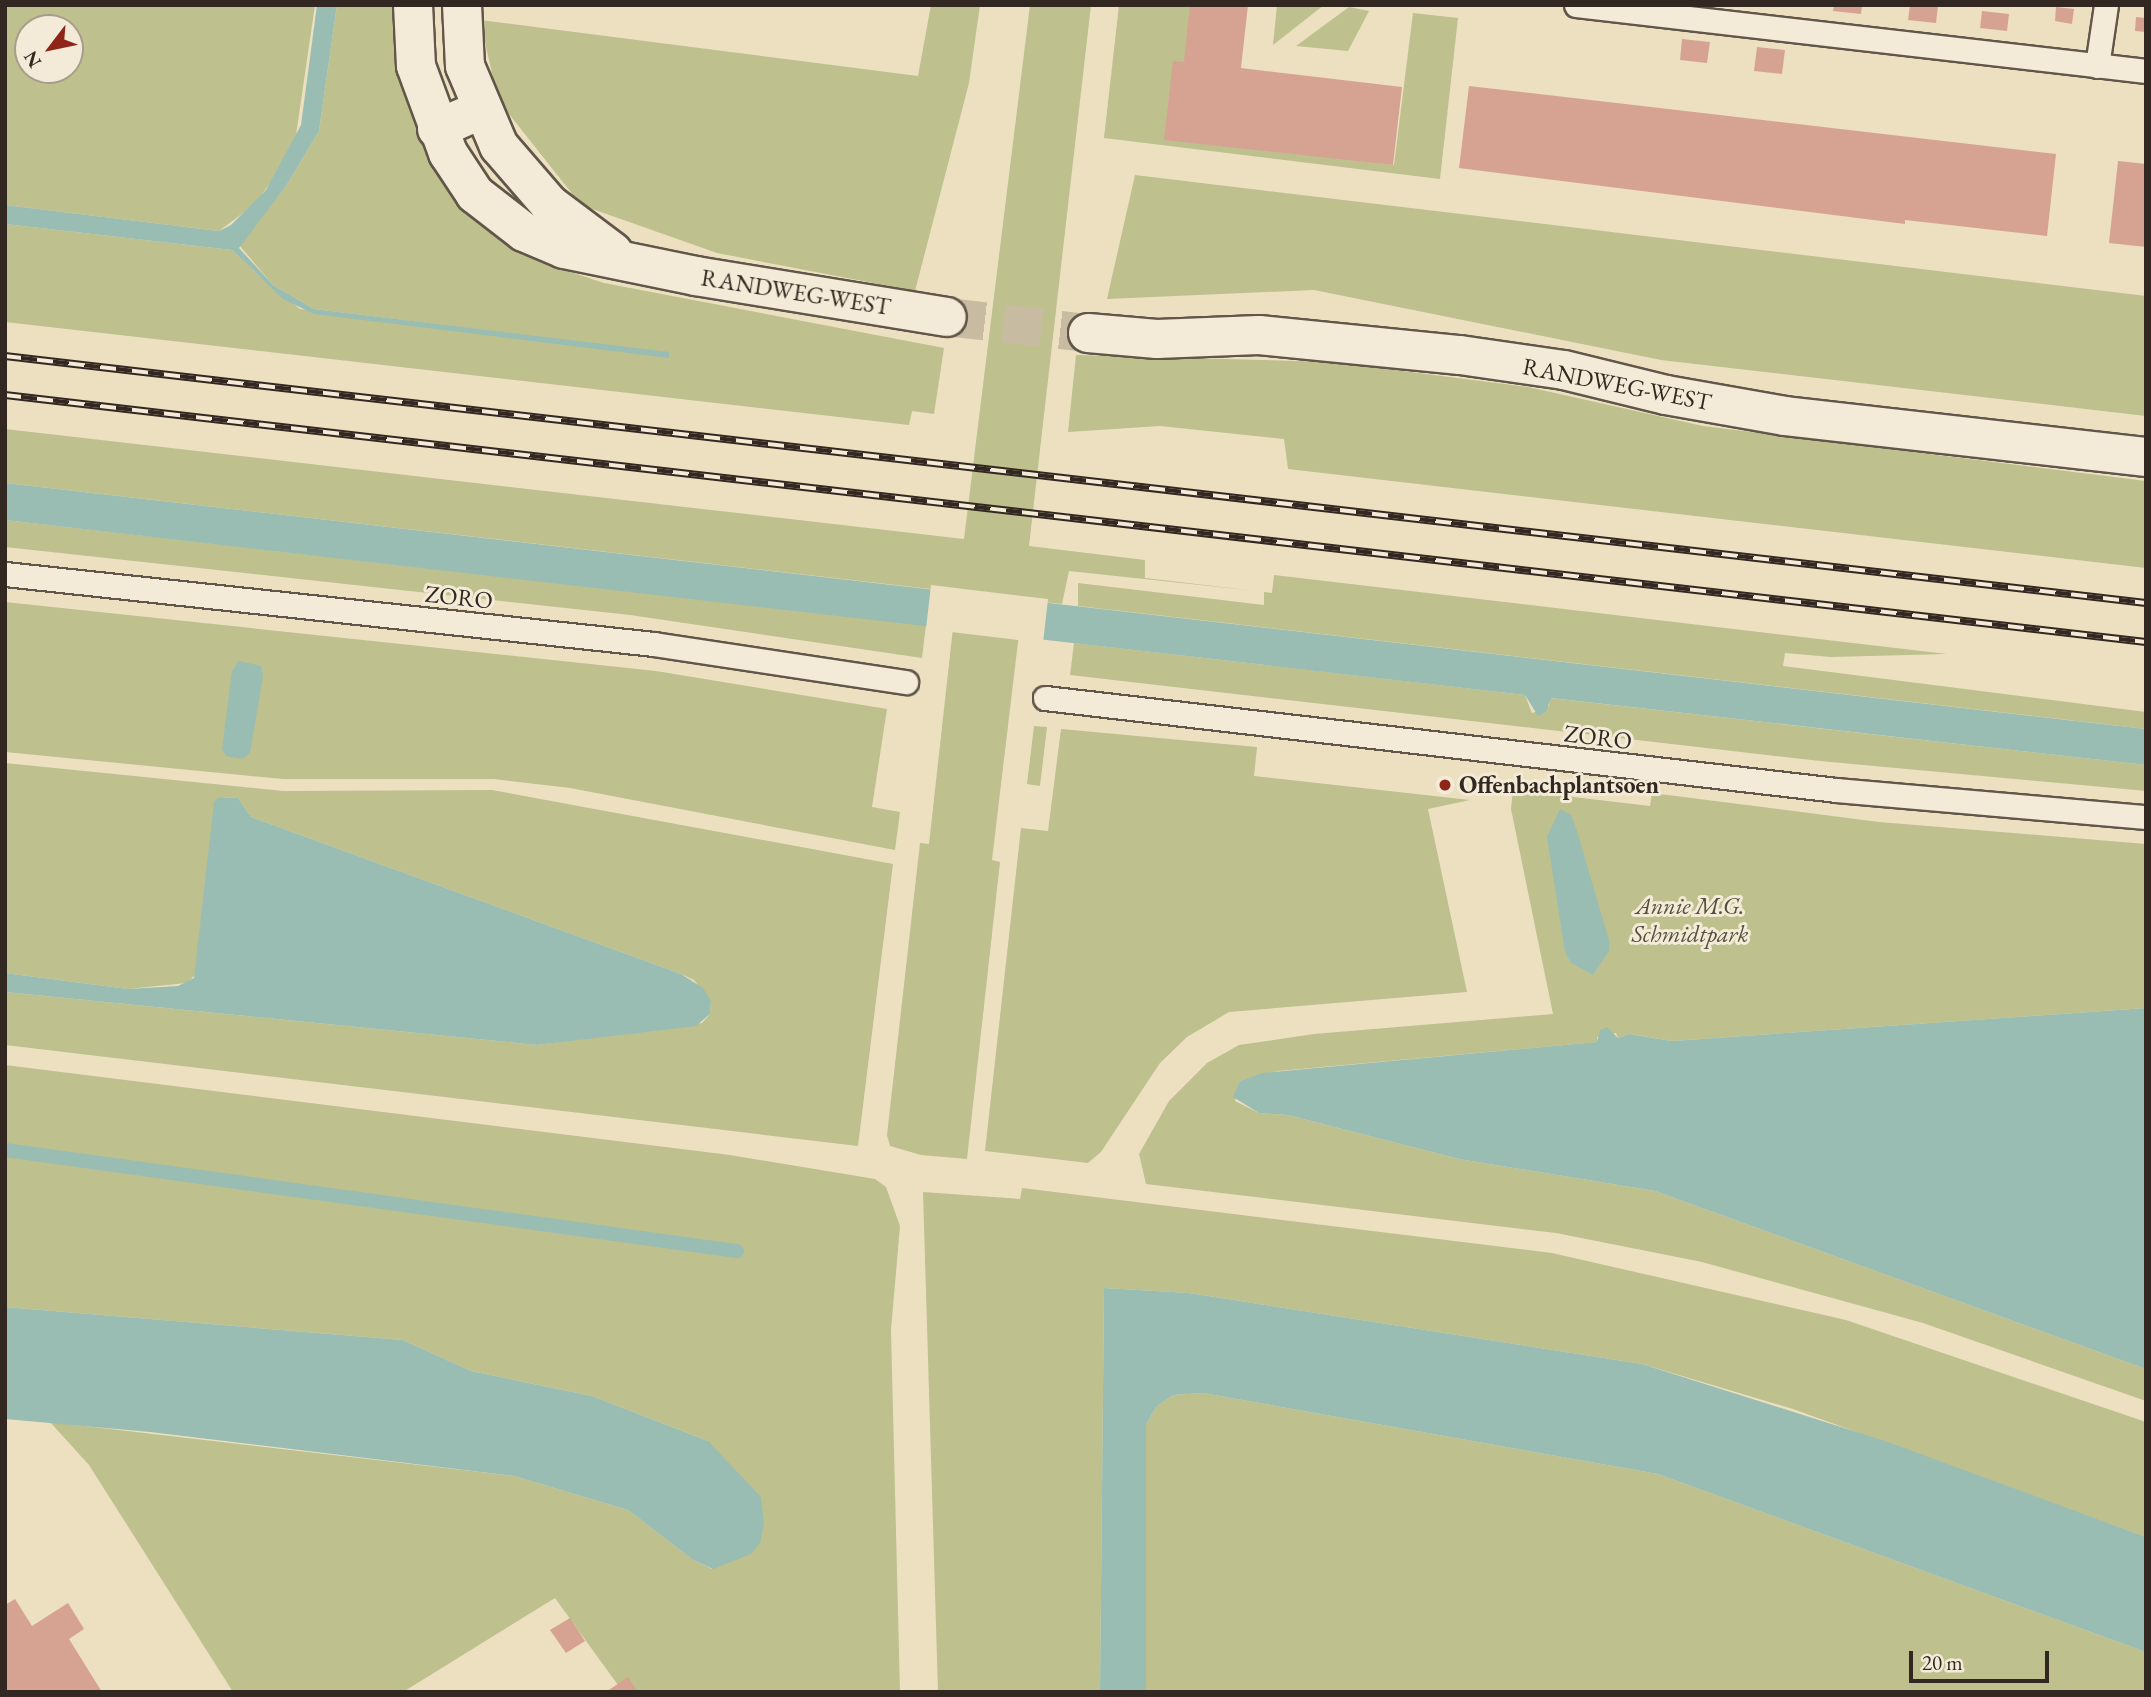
<!DOCTYPE html>
<html>
<head>
<meta charset="utf-8">
<style>
  body { margin:0 }
  #map { position:relative; width:2151px; height:1697px; overflow:hidden; background:#ece0c1; font-family:"EB Garamond",serif }
  div>[style] { position:absolute }
  [style*='--x'] { left:calc(var(--x)*1px); top:calc(var(--y)*1px); width:calc(var(--w)*1px); rotate:calc(var(--a)*1deg) }
  .green>* { inset:0; background:#bec08e }
  .water>* { inset:0; background:#99bdb2 }
  .pier>* { inset:0; background:#ece0c1 }
  .stream>* { height:14px; margin:-7px; padding:0 7px; transform-origin:7px; border-radius:7px; background:#99bdb2 }
  .building>* { inset:0; background:#d6a292 }
  .secondary-tunnel>* { height:38px; margin-top:-19px; transform-origin:0; background:repeating-linear-gradient(90deg,#c7bba1 0 38px,transparent 0 57px) }
  .roads { filter:drop-shadow(2px 0 #615649) drop-shadow(-2px 0 #615649) drop-shadow(0 2px #615649) drop-shadow(0 -2px #615649) }
  .service>* { height:23px; margin:-11.5px; padding:0 11.5px; transform-origin:11.5px; border-radius:11.5px; background:#f3ebd7 }
  .minor>* { height:38px; margin:-19px; padding:0 19px; transform-origin:19px; border-radius:19px; background:#f3ebd7 }
  .secondary>* { height:38px; margin:-19px; padding:0 19px; transform-origin:19px; border-radius:19px; background:#f3ebd7 }
  .rail>* { height:8px; margin-top:-4px; transform-origin:0; background:repeating-linear-gradient(90deg,#f3ebd7 0 16px,#332821 0 32px); box-sizing:border-box; border-block:2px solid #332821 }
  .dots>* { width:19px; height:19px; translate:-50% -50%; box-sizing:border-box; border:4px solid #f3ebd7; border-radius:50% }
  span { translate:-50% -50%; white-space:nowrap; text-align:center; line-height:1.15; -webkit-text-stroke:6px #f3ebd7; paint-order:stroke }
  .street-label { font-size:24px; color:#332821 }
  .poi-label { font-size:24px; color:#332821; font-weight:700 }
  .left { translate:0 -50%; text-align:left }
  .park-label { font-size:24px; color:#564e3c; font-style:italic }
  .frame { position:absolute; inset:0; border:7px solid #332821; pointer-events:none }
  .north { position:absolute; left:14px; top:14px; width:70px; height:70px; box-sizing:border-box; background:#f3ebd7; border:2px solid #a69d8e; border-radius:50%; rotate:238deg; font-size:19px; font-weight:700; line-height:28px; text-align:center; color:#332821 }
  .north::after { content:''; display:block; margin:auto; width:24px; height:32px; background:#8f2418; clip-path:polygon(50% 0,100% 100%,50% 72%,0 100%) }
  .scale { position:absolute; left:1909px; top:1651px; width:140px; height:32px; box-sizing:border-box; border:4px solid #332821; border-top:0; padding-left:9px; font-size:21px; line-height:24px; white-space:nowrap; color:#332821; -webkit-text-stroke:5px #f3ebd7; paint-order:stroke }
</style>
</head>
<body>
<div id="map">
  <div class="green">
    <div style="clip-path:polygon(evenodd,5px 5px,315px 5px,296px 135px,276px 175px,255px 204px,219px 231px,5px 205px,5px 5px,28px 28px,70px 28px,70px 70px,28px 70px,28px 28px)"></div>
    <div style="clip-path:polygon(337px 5px,399px 5px,401px 74px,419px 130px,517px 248px,543px 263px,604px 283px,944px 348px,934px 414px,912px 411px,909px 425px,5px 322px,5px 224px,232px 250px,259px 276px,300px 309px,669px 353px,314px 309px,273px 285px,239px 245px,288px 183px,319px 131px)"></div>
    <div style="clip-path:polygon(931px 5px,980px 5px,969px 83px,915px 291px,717px 253px,581px 205px,498px 100px,480px 20px,918px 76px)"></div>
    <div style="clip-path:polygon(1030px 5px,1091px 5px,1029px 546px,1145px 560px,1145px 578px,1256px 591px,1069px 571px,1062px 604px,1023px 600px,992px 860px,1000px 862px,967px 1159px,921px 1155px,890px 1146px,887px 1135px,920px 843px,929px 844px,957px 592px,5px 483px,5px 429px,964px 539px)"></div>
    <div style="clip-path:polygon(1119px 5px,1191px 5px,1177px 139px,1394px 165px,1413px 13px,1458px 18px,1440px 179px,1104px 138px)"></div>
    <div style="clip-path:polygon(1277px 5px,1324px 5px,1273px 45px)"></div>
    <div style="clip-path:polygon(1349px 7px,1369px 11px,1348px 51px,1296px 46px)"></div>
    <div style="clip-path:polygon(1135px 175px,2146px 296px,2146px 416px,1661px 360px,1314px 290px,1107px 299px)"></div>
    <div style="clip-path:polygon(1076px 355px,1332px 362px,1528px 387px,1703px 426px,2146px 481px,2146px 568px,1288px 469px,1284px 439px,1160px 426px,1068px 432px)"></div>
    <div style="clip-path:polygon(5px 520px,926px 625px,922px 658px,630px 615px,5px 547px)"></div>
    <div style="clip-path:polygon(1274px 575px,1947px 654px,1831px 657px,1785px 653px,1783px 666px,2146px 712px,2146px 729px,1078px 606px,1078px 583px,1264px 605px,1264px 592px,1272px 593px)"></div>
    <div style="clip-path:polygon(5px 602px,656px 671px,887px 709px,872px 807px,900px 812px,895px 850px,570px 788px,494px 779px,283px 779px,5px 752px)"></div>
    <div style="clip-path:polygon(1074px 643px,1525px 695px,1532px 713px,1549px 706px,1550px 698px,2146px 765px,2146px 791px,1820px 761px,1070px 675px)"></div>
    <div style="clip-path:polygon(1034px 726px,1047px 727px,1040px 786px,1027px 784px)"></div>
    <div style="clip-path:polygon(1061px 729px,1257px 747px,1254px 776px,1470px 800px,1428px 809px,1467px 992px,1229px 1012px,1187px 1037px,1160px 1063px,1101px 1152px,1088px 1163px,985px 1151px,1021px 828px,1048px 831px)"></div>
    <div style="clip-path:polygon(5px 763px,283px 791px,492px 790px,893px 864px,858px 1146px,5px 1045px,5px 992px,537px 1045px,702px 1023px,710px 1014px,711px 1001px,694px 980px,681px 974px,251px 817px,238px 798px,219px 797px,198px 972px,187px 983px,128px 989px,5px 973px)"></div>
    <div style="clip-path:polygon(1513px 790px,1650px 806px,1652px 793px,1879px 822px,2146px 844px,2146px 1008px,1672px 1041px,1631px 1034px,1618px 1038px,1616px 1033px,1597px 1037px,1598px 1042px,1278px 1071px,1240px 1081px,1235px 1101px,1259px 1113px,1288px 1115px,1459px 1159px,1655px 1191px,2146px 1369px,2146px 1401px,1923px 1323px,1702px 1262px,1556px 1233px,1146px 1184px,1139px 1154px,1169px 1101px,1207px 1063px,1239px 1045px,1314px 1034px,1553px 1014px,1511px 809px)"></div>
    <div style="clip-path:polygon(5px 1065px,730px 1155px,875px 1179px,886px 1187px,900px 1226px,891px 1330px,900px 1692px,623px 1692px,555px 1598px,403px 1692px,233px 1692px,89px 1465px,50px 1422px,514px 1476px,628px 1510px,693px 1560px,712px 1569px,708px 1441px,592px 1396px,471px 1371px,403px 1340px,5px 1307px)"></div>
    <div style="clip-path:polygon(1022px 1188px,1552px 1253px,1846px 1320px,2146px 1422px,2146px 1537px,1793px 1409px,1642px 1364px,1189px 1293px,1104px 1288px,1100px 1692px,938px 1692px,923px 1192px,1020px 1199px)"></div>
    <div style="clip-path:polygon(1203px 1393px,1658px 1474px,2146px 1652px,2146px 1692px,1146px 1692px,1146px 1425px,1156px 1407px,1173px 1395px)"></div>
  </div>
  <div class="water">
    <div style="clip-path:polygon(317px 5px,337px 5px,319px 131px,288px 183px,239px 248px,273px 285px,314px 309px,669px 352px,669px 358px,314px 314px,283px 299px,232px 250px,5px 224px,5px 205px,219px 231px,231px 225px,266px 190px,301px 125px)"></div>
    <div style="clip-path:polygon(5px 483px,2146px 729px,2146px 765px,1551px 698px,1546px 712px,1538px 716px,1525px 695px,5px 520px)"></div>
    <div style="clip-path:polygon(239px 661px,261px 666px,263px 676px,250px 753px,242px 759px,226px 756px,222px 749px,232px 671px)"></div>
    <div style="clip-path:polygon(219px 797px,238px 798px,251px 817px,681px 974px,703px 988px,711px 1001px,710px 1014px,696px 1026px,537px 1045px,5px 992px,5px 973px,128px 989px,178px 986px,194px 978px,214px 802px)"></div>
    <div style="clip-path:polygon(1560px 809px,1571px 815px,1576px 828px,1609px 940px,1609px 951px,1593px 975px,1571px 963px,1565px 952px,1547px 837px)"></div>
    <div style="clip-path:polygon(2146px 1008px,2146px 1369px,1655px 1191px,1459px 1159px,1288px 1115px,1259px 1113px,1233px 1097px,1240px 1081px,1263px 1073px,1597px 1042px,1600px 1030px,1607px 1027px,1618px 1038px,1630px 1034px,1672px 1041px)"></div>
    <div style="clip-path:polygon(1104px 1288px,1189px 1293px,1642px 1364px,1885px 1441px,2146px 1537px,2146px 1652px,1658px 1474px,1203px 1393px,1173px 1395px,1156px 1407px,1146px 1425px,1146px 1692px,1100px 1692px)"></div>
    <div style="clip-path:polygon(5px 1307px,403px 1340px,471px 1371px,592px 1396px,708px 1441px,761px 1497px,764px 1524px,760px 1543px,751px 1554px,713px 1569px,693px 1560px,628px 1510px,514px 1476px,150px 1432px,5px 1419px)"></div>
  </div>
  <div class="pier">
    <div style="clip-path:polygon(931px 585px,1048px 599px,1043px 643px,926px 629px)"></div>
  </div>
  <div class="stream">
    <div style="--x:5;--y:1150;--w:739;--a:7.86"></div>
  </div>
  <div class="building">
    <div style="clip-path:polygon(1190px 5px,1248px 5px,1241px 68px,1402px 87px,1393px 165px,1164px 140px,1173px 61px,1184px 62px)"></div>
    <div style="clip-path:polygon(1834px 5px,1862px 5px,1861px 14px,1833px 11px)"></div>
    <div style="clip-path:polygon(1910px 5px,1938px 5px,1936px 23px,1908px 20px)"></div>
    <div style="clip-path:polygon(2056px 7px,2074px 9px,2072px 24px,2055px 21px)"></div>
    <div style="clip-path:polygon(1982px 11px,2009px 14px,2007px 31px,1980px 28px)"></div>
    <div style="clip-path:polygon(2136px 17px,2146px 18px,2146px 32px,2135px 31px)"></div>
    <div style="clip-path:polygon(1682px 39px,1710px 42px,1707px 63px,1680px 60px)"></div>
    <div style="clip-path:polygon(1757px 47px,1785px 50px,1782px 74px,1754px 71px)"></div>
    <div style="clip-path:polygon(1469px 86px,2056px 154px,2047px 236px,1905px 220px,1905px 224px,1459px 168px)"></div>
    <div style="clip-path:polygon(2118px 161px,2146px 164px,2146px 247px,2109px 243px)"></div>
    <div style="clip-path:polygon(15px 1599px,32px 1626px,68px 1603px,84px 1629px,69px 1639px,102px 1692px,5px 1692px,5px 1605px)"></div>
    <div style="clip-path:polygon(570px 1618px,585px 1641px,566px 1653px,550px 1630px)"></div>
    <div style="clip-path:polygon(628px 1677px,638px 1692px,606px 1692px)"></div>
  </div>
  <div class="secondary-tunnel">
    <div style="--x:947;--y:317;--w:142;--a:6.5"></div>
  </div>
  <div class="roads">
    <div class="service">
      <div style="--x:1576;--y:5;--w:574;--a:6.6"></div>
      <div style="--x:2097;--y:66;--w:62;--a:-81.6"></div>
      <div style="--x:5;--y:574;--w:653;--a:6.16"></div>
      <div style="--x:654;--y:644;--w:255;--a:8.6"></div>
      <div style="--x:1045;--y:698;--w:796;--a:6.63"></div>
      <div style="--x:1836;--y:790;--w:311;--a:5"></div>
    </div>
    <div class="minor">
      <div style="--x:437;--y:129;--w:47;--a:-23.8"></div>
    </div>
    <div class="secondary">
      <div style="--x:413;--y:5;--w:61;--a:87.2"></div>
      <div style="--x:416;--y:66;--w:93;--a:69.8"></div>
      <div style="--x:448;--y:153;--w:49;--a:56.6"></div>
      <div style="--x:475;--y:194;--w:62;--a:37.8"></div>
      <div style="--x:524;--y:232;--w:43;--a:23"></div>
      <div style="--x:564;--y:249;--w:135;--a:11.6"></div>
      <div style="--x:696;--y:276;--w:254;--a:9.3"></div>
      <div style="--x:462;--y:5;--w:61;--a:87.2"></div>
      <div style="--x:465;--y:66;--w:87;--a:67"></div>
      <div style="--x:499;--y:146;--w:77;--a:49.2"></div>
      <div style="--x:549;--y:204;--w:80;--a:36.9"></div>
      <div style="--x:1088;--y:333;--w:69;--a:5"></div>
      <div style="--x:1157;--y:339;--w:102;--a:-2.2"></div>
      <div style="--x:1259;--y:335;--w:202;--a:5.7"></div>
      <div style="--x:1460;--y:355;--w:105;--a:8.2"></div>
      <div style="--x:1564;--y:370;--w:105;--a:13.8"></div>
      <div style="--x:1666;--y:395;--w:121;--a:10"></div>
      <div style="--x:1785;--y:416;--w:363;--a:6.5"></div>
    </div>
  </div>
  <div class="rail">
    <div style="--x:5;--y:356;--w:2155;--a:6.58"></div>
    <div style="--x:5;--y:395;--w:2155;--a:6.58"></div>
  </div>
  <div class="dots">
    <div style="left:1445px;top:785px;background:#8f2418"></div>
  </div>
  <div class="street-label">
    <span style="left:796px;top:292px;rotate:9deg">RANDWEG-WEST</span>
    <span style="left:1617px;top:384px;rotate:11deg">RANDWEG-WEST</span>
    <span style="left:459px;top:597px;rotate:6deg">ZORO</span>
    <span style="left:1598px;top:737px;rotate:7deg">ZORO</span>
  </div>
  <div class="poi-label">
    <span class="left" style="left:1459px;top:785px">Offenbachplantsoen</span>
  </div>
  <div class="park-label">
    <span style="left:1690px;top:920px">Annie M.G.<br>Schmidtpark</span>
  </div>
  <div class="frame"></div>
  <div class="north">N</div>
  <div class="scale">20 m</div>
</div>
</body>
</html>
